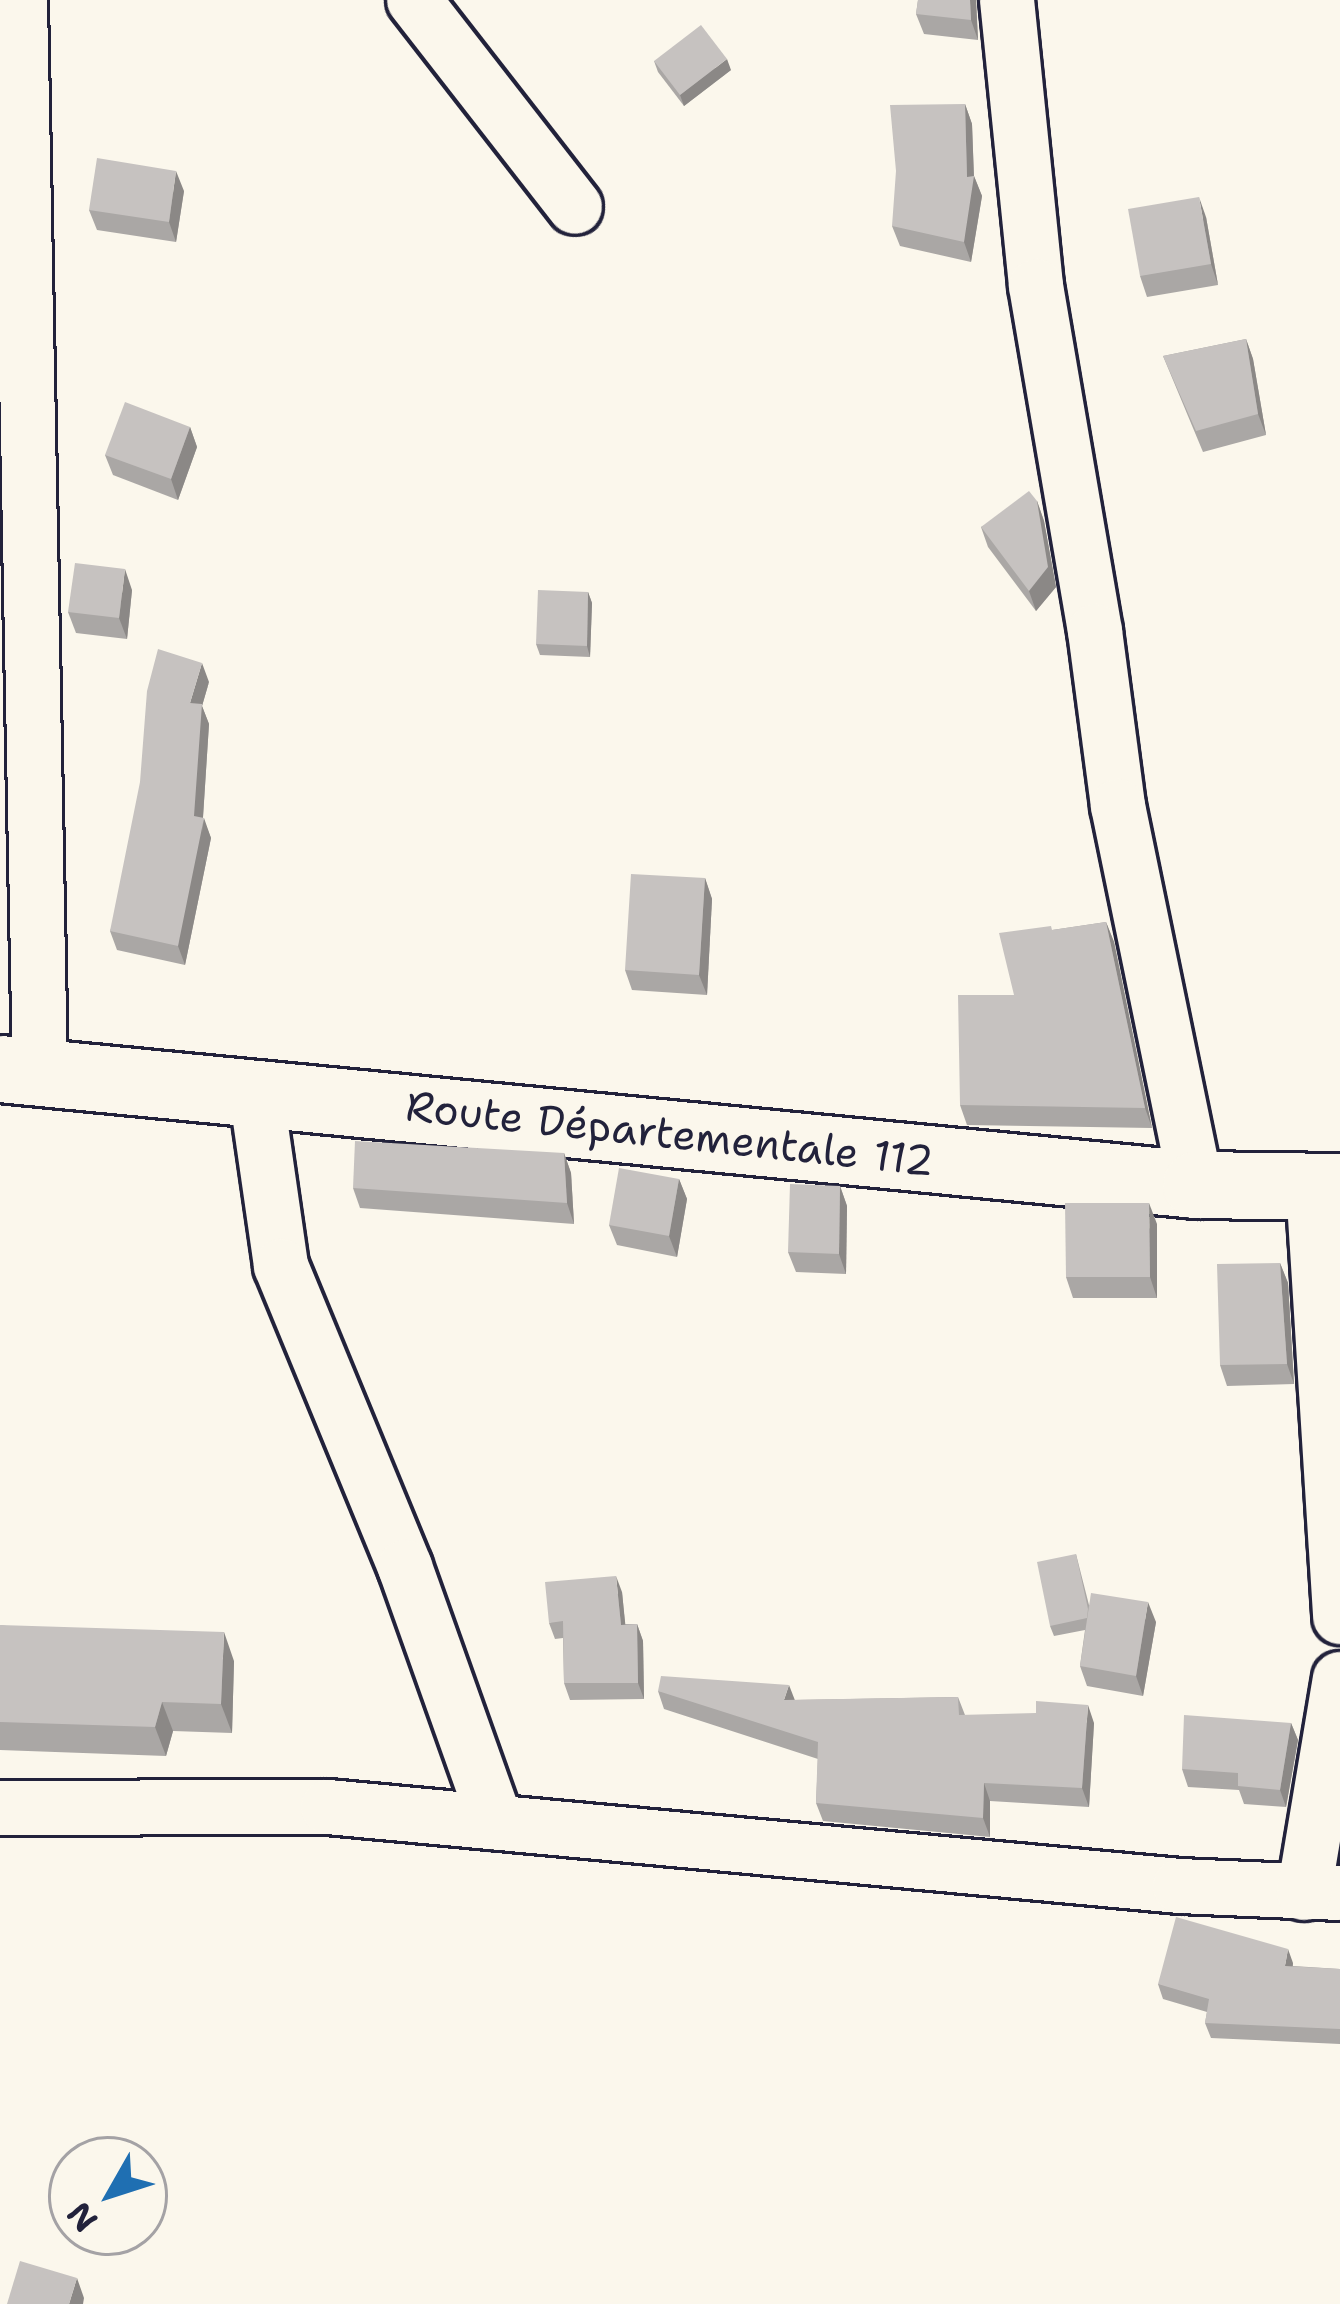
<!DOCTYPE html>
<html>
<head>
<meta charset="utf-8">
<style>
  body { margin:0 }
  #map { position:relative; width:1340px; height:2304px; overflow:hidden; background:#fbf7ec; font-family:"Shantell Sans",sans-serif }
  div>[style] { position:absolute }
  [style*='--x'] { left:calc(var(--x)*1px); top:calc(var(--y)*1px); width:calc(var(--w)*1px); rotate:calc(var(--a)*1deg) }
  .roads { filter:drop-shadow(3px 0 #22223b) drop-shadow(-3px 0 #22223b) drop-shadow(0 3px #22223b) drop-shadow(0 -3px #22223b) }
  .minor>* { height:54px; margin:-27px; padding:0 27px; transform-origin:27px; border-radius:27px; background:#fbf7ec }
  .major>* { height:66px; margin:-33px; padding:0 33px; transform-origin:33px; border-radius:33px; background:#fbf7ec }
  .wall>* { inset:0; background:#aaa7a5 }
  .shaded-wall>* { inset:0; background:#8b8886 }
  .building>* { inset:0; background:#c6c2c0 }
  span { translate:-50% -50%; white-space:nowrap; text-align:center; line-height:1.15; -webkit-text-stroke:9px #fbf7ec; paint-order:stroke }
  .street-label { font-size:42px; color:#22223b }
  .north { position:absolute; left:48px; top:2136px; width:120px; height:120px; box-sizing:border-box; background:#fbf7ec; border:3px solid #a4a2a5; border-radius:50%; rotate:231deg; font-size:33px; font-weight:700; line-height:48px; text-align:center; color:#22223b }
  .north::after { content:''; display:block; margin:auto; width:42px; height:54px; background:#1f6fb2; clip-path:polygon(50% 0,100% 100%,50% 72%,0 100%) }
</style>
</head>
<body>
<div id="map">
  <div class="roads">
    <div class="minor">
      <div style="--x:20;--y:0;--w:1070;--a:88.93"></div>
      <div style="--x:414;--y:0;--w:262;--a:52.1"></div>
      <div style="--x:1007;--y:0;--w:287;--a:84.2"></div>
      <div style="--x:1036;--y:286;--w:350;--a:80.3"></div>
      <div style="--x:1095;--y:631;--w:177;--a:82.5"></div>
      <div style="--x:1118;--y:806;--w:387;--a:78.4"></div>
      <div style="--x:256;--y:1092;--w:176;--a:81.8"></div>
      <div style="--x:281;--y:1266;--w:326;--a:67.6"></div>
      <div style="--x:405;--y:1567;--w:271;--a:70.4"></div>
      <div style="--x:1313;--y:1185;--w:433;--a:86.4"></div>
      <div style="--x:0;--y:1808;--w:328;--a:-0.2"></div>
      <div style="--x:328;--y:1807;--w:856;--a:5.3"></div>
      <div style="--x:1180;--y:1886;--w:160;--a:2.5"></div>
      <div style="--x:1304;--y:1893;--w:217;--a:-80.5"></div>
    </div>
    <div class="major">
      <div style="--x:0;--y:1069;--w:1202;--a:5.54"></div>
      <div style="--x:1196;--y:1185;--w:144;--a:0.8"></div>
    </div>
  </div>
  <div class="wall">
    <div style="clip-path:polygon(918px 0,976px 0,978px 40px,924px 34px,916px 14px)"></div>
    <div style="clip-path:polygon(654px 61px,731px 70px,684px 106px,658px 72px)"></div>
    <div style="clip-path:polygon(965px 104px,972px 124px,974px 176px,982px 196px,971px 262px,900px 246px,892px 226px)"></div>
    <div style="clip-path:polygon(184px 191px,176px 242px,97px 230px,89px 210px)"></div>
    <div style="clip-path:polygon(1206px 217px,1218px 285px,1147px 297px,1140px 276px)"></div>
    <div style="clip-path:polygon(1246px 339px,1253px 359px,1266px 435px,1203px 452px,1163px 356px)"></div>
    <div style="clip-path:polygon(190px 427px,197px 447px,178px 500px,113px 475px,105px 455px)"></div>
    <div style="clip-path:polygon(1037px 501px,1044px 521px,1056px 587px,1036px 611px,988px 547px,981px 527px)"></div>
    <div style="clip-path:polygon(132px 590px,127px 639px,76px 633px,68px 612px)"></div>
    <div style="clip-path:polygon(588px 592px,592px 603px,590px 657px,540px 655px,536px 644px)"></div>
    <div style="clip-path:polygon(209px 682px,202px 706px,209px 724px,203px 818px,211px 838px,185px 965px,117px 950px,110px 931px)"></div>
    <div style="clip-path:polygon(705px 878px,712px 899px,707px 995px,632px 990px,625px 970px)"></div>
    <div style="clip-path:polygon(1106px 922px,1114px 942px,1152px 1128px,967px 1125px,960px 1105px,1014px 995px,1052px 930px)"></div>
    <div style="clip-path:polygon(564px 1153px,571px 1173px,574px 1224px,360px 1208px,353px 1188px)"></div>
    <div style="clip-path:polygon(679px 1179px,687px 1199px,677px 1257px,617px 1245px,609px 1225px)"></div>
    <div style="clip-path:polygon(840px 1186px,847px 1206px,846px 1274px,796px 1272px,788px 1252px)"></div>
    <div style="clip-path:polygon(1157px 1224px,1157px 1298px,1073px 1298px,1066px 1277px)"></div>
    <div style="clip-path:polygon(1280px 1263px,1288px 1283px,1294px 1384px,1227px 1386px,1220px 1365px)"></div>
    <div style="clip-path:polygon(1076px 1554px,1089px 1605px,1156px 1622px,1143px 1696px,1087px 1686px,1080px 1666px,1085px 1630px,1054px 1636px,1050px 1626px)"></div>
    <div style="clip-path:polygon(622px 1592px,625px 1624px,637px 1624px,643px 1641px,644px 1699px,570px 1700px,564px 1683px,563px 1638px,555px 1639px,549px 1623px)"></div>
    <div style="clip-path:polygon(0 1625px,234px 1661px,232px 1733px,173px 1731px,166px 1756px,0 1750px)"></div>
    <div style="clip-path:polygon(658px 1691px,795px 1700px,958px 1697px,965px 1715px,1094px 1723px,1089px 1807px,990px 1801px,990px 1837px,823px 1821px,816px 1803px,818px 1759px,664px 1709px)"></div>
    <div style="clip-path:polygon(1291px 1723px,1298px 1740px,1286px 1807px,1244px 1804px,1239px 1790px,1188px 1787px,1182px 1769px)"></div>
    <div style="clip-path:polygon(1293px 1963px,1293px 1966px,1340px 1969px,1340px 2044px,1211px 2038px,1205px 2023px,1207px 2012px,1163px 1999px,1158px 1984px)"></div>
  </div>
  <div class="shaded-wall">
    <div style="clip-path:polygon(970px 0,976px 0,978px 40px,971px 20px)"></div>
    <div style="clip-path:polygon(727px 59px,731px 70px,684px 106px,680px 95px)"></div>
    <div style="clip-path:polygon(965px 104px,972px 124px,974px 180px,974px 176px,982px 196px,971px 262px,964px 242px,967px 177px)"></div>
    <div style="clip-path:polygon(176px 171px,184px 191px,176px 242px,169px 222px)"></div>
    <div style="clip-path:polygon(1199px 197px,1206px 217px,1218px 285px,1211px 264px)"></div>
    <div style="clip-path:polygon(1246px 339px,1253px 359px,1266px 435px,1258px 414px)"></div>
    <div style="clip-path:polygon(190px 427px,197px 447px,178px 500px,171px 479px)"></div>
    <div style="clip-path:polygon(1037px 501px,1044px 521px,1056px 587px,1036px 611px,1029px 591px)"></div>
    <div style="clip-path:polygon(125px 569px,132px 590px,127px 639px,119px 618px)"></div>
    <div style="clip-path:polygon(588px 592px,592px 603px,590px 657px,587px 646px)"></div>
    <div style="clip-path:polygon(202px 663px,209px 682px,202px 706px,209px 724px,202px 832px,204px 818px,211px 838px,185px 965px,178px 946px,194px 816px,190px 703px)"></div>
    <div style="clip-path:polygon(705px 878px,712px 899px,707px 995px,699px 975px)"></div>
    <div style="clip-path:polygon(1106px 922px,1114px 942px,1152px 1128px,1145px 1108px)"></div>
    <div style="clip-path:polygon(564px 1153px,571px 1173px,574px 1224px,567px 1203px)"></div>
    <div style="clip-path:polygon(679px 1179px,687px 1199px,677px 1257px,669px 1236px)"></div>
    <div style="clip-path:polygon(840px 1186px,847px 1206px,846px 1274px,839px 1254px)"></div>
    <div style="clip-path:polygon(1149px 1203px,1157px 1224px,1157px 1298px,1150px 1277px)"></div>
    <div style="clip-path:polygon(1280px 1263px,1288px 1283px,1294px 1384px,1287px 1364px)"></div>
    <div style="clip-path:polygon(616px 1576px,622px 1592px,627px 1641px,621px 1625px)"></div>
    <div style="clip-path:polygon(1148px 1602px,1156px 1622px,1143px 1696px,1136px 1676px)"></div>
    <div style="clip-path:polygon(637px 1624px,643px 1641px,644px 1699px,638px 1683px)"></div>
    <div style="clip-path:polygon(224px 1632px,234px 1661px,232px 1733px,221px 1704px)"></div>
    <div style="clip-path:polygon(789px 1685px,796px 1703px,784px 1700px)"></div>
    <div style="clip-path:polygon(162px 1702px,173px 1731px,166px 1756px,155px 1727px)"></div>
    <div style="clip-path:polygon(1088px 1705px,1094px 1723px,1089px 1807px,1082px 1788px)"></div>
    <div style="clip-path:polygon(1291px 1723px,1298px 1740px,1286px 1807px,1280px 1790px)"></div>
    <div style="clip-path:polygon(984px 1783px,990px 1801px,990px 1837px,983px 1818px)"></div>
    <div style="clip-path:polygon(1288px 1949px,1293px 1963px,1290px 1980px,1285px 1966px)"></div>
    <div style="clip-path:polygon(77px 2278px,84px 2298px,83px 2304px,69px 2304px)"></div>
  </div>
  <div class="building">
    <div style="clip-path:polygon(918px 0,970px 0,971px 20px,916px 14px)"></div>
    <div style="clip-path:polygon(701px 25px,727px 59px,680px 95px,654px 61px)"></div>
    <div style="clip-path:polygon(965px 104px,967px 177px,974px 176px,964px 242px,892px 226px,896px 171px,890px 105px)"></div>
    <div style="clip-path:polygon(97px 158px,176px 171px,169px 222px,89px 210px)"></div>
    <div style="clip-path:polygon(1199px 197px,1211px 264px,1140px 276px,1128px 209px)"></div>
    <div style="clip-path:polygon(1246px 339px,1258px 414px,1196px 431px,1163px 356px)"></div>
    <div style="clip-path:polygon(125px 402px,190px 427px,171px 479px,105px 455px)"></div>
    <div style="clip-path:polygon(1029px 491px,1037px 501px,1048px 567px,1029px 591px,981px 527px)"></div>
    <div style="clip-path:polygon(75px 563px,125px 569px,119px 618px,68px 612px)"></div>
    <div style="clip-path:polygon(538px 590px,588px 592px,587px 646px,536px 644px)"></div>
    <div style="clip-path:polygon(158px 649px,202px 663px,190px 703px,202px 704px,194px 816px,204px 818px,178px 946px,110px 931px,140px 782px,147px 691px)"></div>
    <div style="clip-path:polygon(631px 874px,705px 878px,699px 975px,625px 970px)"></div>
    <div style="clip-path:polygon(1106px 922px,1145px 1108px,960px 1105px,958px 995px,1014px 995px,999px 933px,1051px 926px,1052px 930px)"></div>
    <div style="clip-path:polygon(355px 1141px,564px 1153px,567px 1203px,353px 1188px)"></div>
    <div style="clip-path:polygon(619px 1168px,679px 1179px,669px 1236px,609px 1225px)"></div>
    <div style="clip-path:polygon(790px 1184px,840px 1186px,839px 1254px,788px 1252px)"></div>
    <div style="clip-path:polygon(1065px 1203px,1149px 1203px,1150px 1277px,1066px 1277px)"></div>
    <div style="clip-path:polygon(1280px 1263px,1287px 1364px,1220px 1365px,1217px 1264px)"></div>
    <div style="clip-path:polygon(1076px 1554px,1088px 1609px,1087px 1618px,1050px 1626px,1037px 1562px)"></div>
    <div style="clip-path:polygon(616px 1576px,621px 1625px,637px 1624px,638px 1683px,564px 1683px,563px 1621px,549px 1623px,545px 1582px)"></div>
    <div style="clip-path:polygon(1091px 1593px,1148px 1602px,1136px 1676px,1080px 1666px)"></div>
    <div style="clip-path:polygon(0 1625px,224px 1632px,221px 1704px,162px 1702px,155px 1727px,0 1722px)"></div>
    <div style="clip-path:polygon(661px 1676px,789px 1685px,784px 1700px,958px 1697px,959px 1715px,1036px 1713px,1036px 1701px,1088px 1705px,1082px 1788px,984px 1783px,983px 1818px,816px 1803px,818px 1742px,658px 1691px)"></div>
    <div style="clip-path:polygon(1184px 1715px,1291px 1723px,1280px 1790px,1238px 1786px,1238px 1773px,1182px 1769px)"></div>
    <div style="clip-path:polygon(1176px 1917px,1288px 1949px,1285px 1966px,1340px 1969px,1340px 2029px,1205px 2023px,1209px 1999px,1158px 1984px)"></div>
    <div style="clip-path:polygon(20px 2261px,77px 2278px,69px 2304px,7px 2304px)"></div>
  </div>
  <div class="street-label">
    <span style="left:670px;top:1133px;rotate:6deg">Route Départementale 112</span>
  </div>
  <div class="north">N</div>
</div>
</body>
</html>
